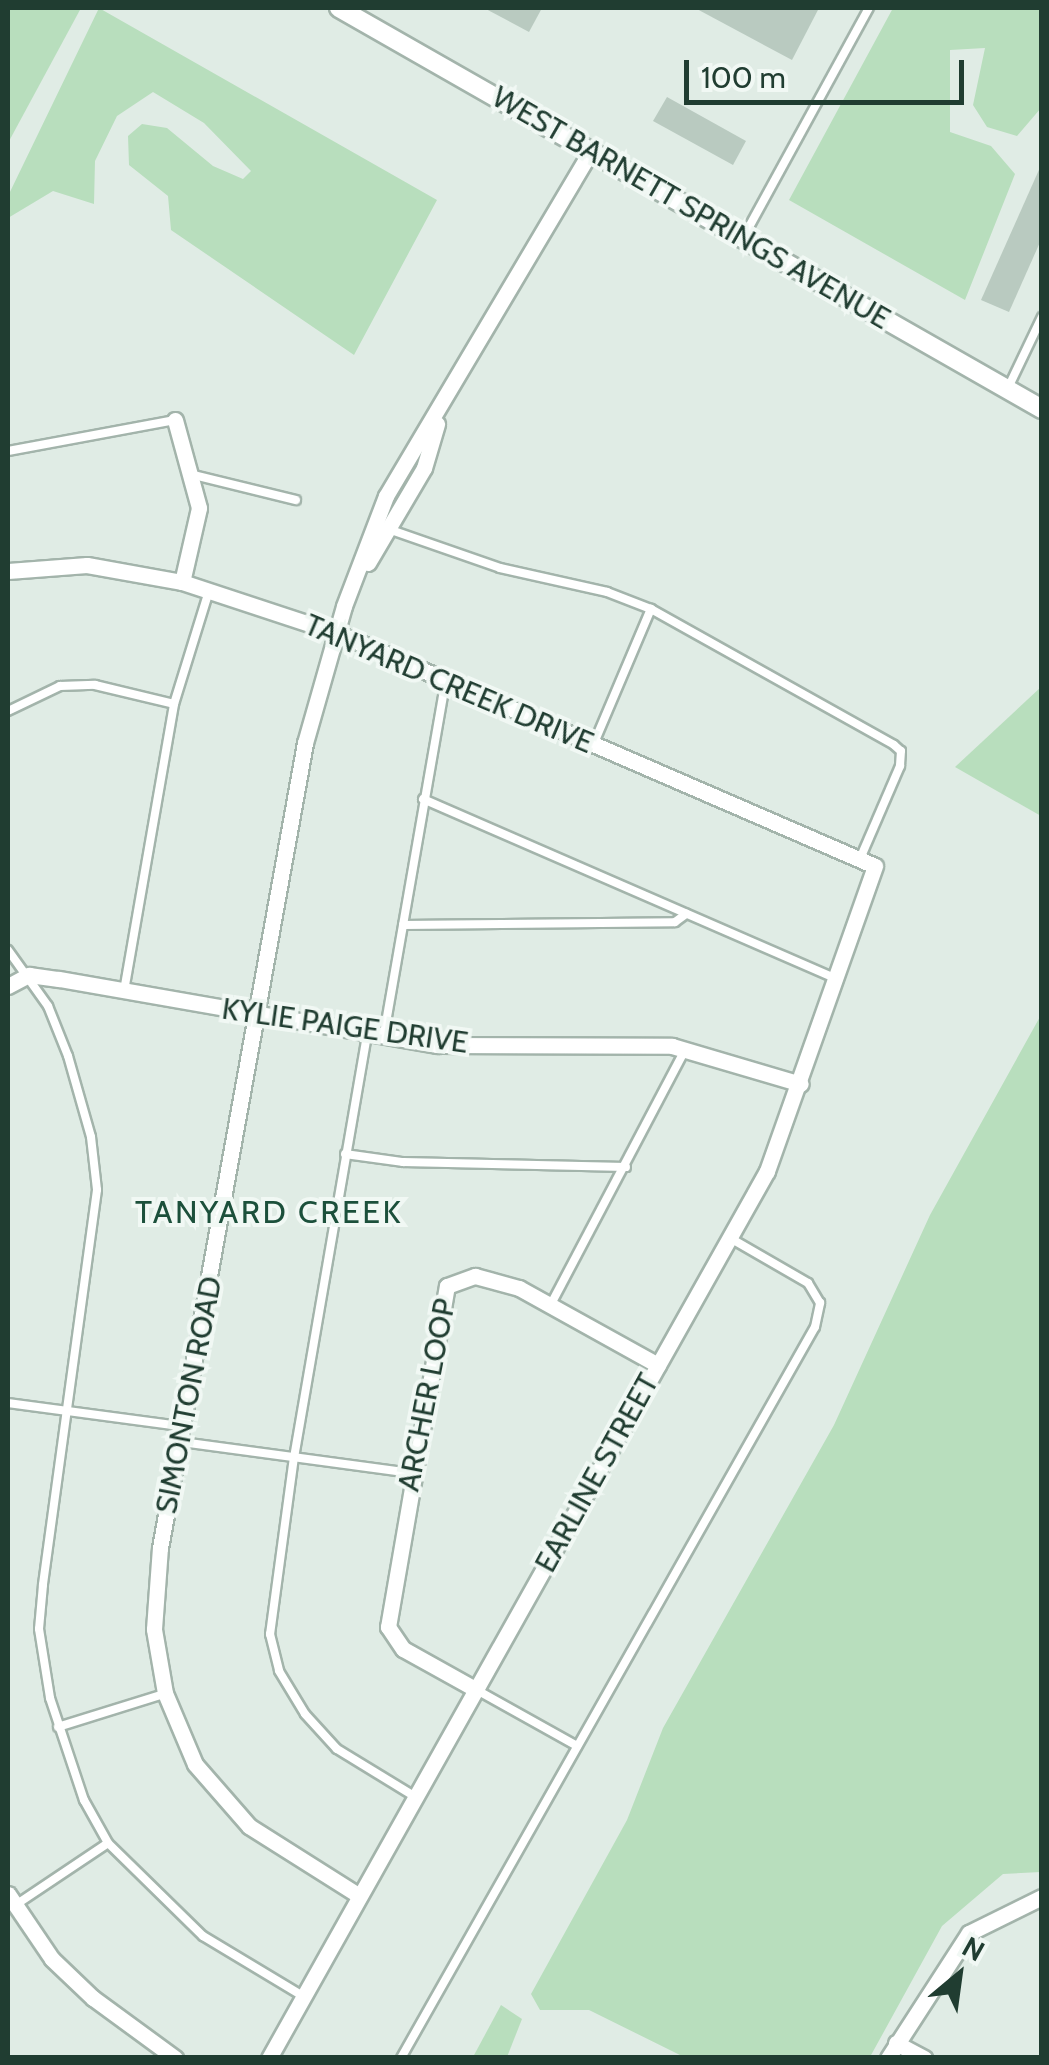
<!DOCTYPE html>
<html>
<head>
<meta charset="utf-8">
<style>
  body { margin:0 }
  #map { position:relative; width:1049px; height:2065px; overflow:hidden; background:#e0ece5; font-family:Cabin,sans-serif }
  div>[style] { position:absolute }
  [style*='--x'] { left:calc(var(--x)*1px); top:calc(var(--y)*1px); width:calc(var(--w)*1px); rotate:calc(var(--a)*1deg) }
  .green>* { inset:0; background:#b8debd }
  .building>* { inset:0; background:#b9cac0 }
  .roads { filter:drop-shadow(2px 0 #a3b4ab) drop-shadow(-2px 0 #a3b4ab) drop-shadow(0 2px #a3b4ab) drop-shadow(0 -2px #a3b4ab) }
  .service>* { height:8px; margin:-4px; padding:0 4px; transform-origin:4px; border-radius:4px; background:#fff }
  .minor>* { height:15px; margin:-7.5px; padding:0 7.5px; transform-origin:7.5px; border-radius:7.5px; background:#fff }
  .tertiary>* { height:18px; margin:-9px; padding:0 9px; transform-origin:9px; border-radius:9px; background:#fff }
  span { translate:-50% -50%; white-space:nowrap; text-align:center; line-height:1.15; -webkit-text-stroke:8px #f1f8f4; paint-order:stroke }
  .street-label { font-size:30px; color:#203d31 }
  .neighbourhood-label { font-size:32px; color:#1c503b; letter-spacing:2.5px }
  .frame { position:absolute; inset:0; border:10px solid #203d31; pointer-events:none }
  .north { position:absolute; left:909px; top:1925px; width:100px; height:100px; -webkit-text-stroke:8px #f1f8f4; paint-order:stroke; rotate:29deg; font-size:28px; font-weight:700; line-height:40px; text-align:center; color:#203d31 }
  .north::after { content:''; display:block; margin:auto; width:35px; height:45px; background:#203d31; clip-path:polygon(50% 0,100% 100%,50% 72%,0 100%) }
  .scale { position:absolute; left:684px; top:60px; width:280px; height:45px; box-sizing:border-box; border:5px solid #203d31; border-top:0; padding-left:12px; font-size:30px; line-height:35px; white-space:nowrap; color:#203d31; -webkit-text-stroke:8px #f1f8f4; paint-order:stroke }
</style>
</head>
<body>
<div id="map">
  <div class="green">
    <div style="clip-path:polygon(8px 8px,81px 8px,8px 143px)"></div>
    <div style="clip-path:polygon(99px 8px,437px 200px,354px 355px,171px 230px,168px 196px,129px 165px,128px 136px,142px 124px,167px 128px,213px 166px,243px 179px,251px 171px,204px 123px,153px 92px,117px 116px,95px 161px,94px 204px,53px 191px,8px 218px,8px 196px)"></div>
    <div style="clip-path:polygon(893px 8px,1041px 8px,1041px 108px,1017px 136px,987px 127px,973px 105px,985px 48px,950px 50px,950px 132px,991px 146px,1015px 174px,965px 300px,789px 200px)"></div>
    <div style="clip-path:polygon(1041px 687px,1041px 816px,955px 767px)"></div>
    <div style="clip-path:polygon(1041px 1015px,1041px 1872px,1003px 1874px,942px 1926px,870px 2057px,684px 2057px,589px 2010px,540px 2010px,531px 1994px,627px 1820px,663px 1728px,834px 1425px,930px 1215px)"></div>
    <div style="clip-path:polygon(501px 2005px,522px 2019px,507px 2057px,473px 2057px)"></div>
  </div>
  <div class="building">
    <div style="clip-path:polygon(484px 8px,542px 8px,529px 32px)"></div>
    <div style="clip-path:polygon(695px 8px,819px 8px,792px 60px)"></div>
    <div style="clip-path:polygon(667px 97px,746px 141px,733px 165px,653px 121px)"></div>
    <div style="clip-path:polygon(1042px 163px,1041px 240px,1009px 312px,981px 300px)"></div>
  </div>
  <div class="roads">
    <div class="service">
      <div style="--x:743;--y:238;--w:262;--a:-61.3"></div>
      <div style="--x:1007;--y:390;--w:81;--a:-64.4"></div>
      <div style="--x:8;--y:451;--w:170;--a:-10.5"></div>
      <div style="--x:194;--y:475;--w:105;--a:13.8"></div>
      <div style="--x:391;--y:530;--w:115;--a:19.2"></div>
      <div style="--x:500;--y:568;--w:110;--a:12.6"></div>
      <div style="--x:607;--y:592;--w:47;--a:21.1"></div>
      <div style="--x:651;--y:609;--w:278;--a:29.2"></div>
      <div style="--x:894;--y:745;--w:9;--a:41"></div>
      <div style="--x:901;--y:751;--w:15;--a:94"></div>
      <div style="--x:900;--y:766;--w:101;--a:113.3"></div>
      <div style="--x:8;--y:711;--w:58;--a:-25.7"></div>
      <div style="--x:60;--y:686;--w:35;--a:-2"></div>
      <div style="--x:95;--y:685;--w:81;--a:13.5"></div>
      <div style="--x:594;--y:743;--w:146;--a:-67"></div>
      <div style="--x:423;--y:799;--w:451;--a:23.5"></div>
      <div style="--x:403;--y:925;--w:272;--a:-0.6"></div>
      <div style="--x:675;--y:922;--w:14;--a:-36"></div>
      <div style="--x:8;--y:950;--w:69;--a:54.5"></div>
      <div style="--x:48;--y:1006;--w:54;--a:68.2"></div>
      <div style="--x:68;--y:1056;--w:84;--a:74.1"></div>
      <div style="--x:91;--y:1137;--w:53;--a:83.5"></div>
      <div style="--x:97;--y:1190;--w:399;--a:97.8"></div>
      <div style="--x:43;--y:1585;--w:44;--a:95.2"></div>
      <div style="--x:39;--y:1629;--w:70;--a:80.9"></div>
      <div style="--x:50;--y:1698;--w:108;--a:71.6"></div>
      <div style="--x:84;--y:1800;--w:49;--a:60.8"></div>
      <div style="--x:108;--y:1843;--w:133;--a:44.4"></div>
      <div style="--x:203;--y:1936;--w:114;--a:31"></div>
      <div style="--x:124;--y:991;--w:291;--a:-80.1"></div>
      <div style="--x:174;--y:704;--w:118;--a:-72.8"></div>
      <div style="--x:384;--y:1034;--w:360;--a:-80.1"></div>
      <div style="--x:367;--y:1035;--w:428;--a:99.8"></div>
      <div style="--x:294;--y:1457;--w:179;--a:97.7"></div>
      <div style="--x:270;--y:1634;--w:38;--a:76"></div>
      <div style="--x:279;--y:1671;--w:50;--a:58.8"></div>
      <div style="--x:305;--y:1714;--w:47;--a:47.6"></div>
      <div style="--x:337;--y:1749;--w:90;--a:31.4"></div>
      <div style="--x:345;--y:1154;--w:59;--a:7.9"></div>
      <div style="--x:403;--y:1162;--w:223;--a:1.3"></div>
      <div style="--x:551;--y:1304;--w:289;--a:-62.2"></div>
      <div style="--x:8;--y:1403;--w:175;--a:7.6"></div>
      <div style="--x:182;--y:1442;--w:231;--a:7.7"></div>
      <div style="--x:475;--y:1689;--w:117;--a:29.2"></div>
      <div style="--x:58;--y:1727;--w:111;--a:-17.3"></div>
      <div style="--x:14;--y:1906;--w:113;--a:-33.8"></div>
      <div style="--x:401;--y:2058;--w:840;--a:-60.48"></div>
      <div style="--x:815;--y:1327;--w:25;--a:-78"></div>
      <div style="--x:820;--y:1303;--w:23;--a:-121"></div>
      <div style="--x:808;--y:1283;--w:90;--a:-150"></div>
    </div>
    <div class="minor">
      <div style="--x:175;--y:420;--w:91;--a:74.7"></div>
      <div style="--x:199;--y:508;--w:76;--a:102.9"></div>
      <div style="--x:368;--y:563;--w:110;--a:-59.5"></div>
      <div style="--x:424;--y:468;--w:46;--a:-73.5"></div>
      <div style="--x:8;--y:571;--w:79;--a:-4.3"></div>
      <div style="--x:87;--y:565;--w:97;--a:10.1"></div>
      <div style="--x:182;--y:582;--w:163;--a:18.2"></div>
      <div style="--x:337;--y:633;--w:586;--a:23.42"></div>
      <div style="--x:875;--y:866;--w:324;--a:109.5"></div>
      <div style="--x:767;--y:1171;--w:1017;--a:119.31"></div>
      <div style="--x:8;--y:986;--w:24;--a:-28"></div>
      <div style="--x:29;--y:975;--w:30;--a:8"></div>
      <div style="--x:59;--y:979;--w:384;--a:9.9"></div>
      <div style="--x:437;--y:1045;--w:235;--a:0.2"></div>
      <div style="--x:672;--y:1046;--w:134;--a:16.4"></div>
      <div style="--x:475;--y:1689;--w:82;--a:-150.9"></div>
      <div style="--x:403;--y:1649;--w:27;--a:-124"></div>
      <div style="--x:388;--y:1627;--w:346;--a:-80.2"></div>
      <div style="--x:447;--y:1286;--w:30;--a:-20"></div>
      <div style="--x:475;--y:1276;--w:46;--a:15.3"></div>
      <div style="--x:519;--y:1288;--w:159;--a:29"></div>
      <div style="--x:8;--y:1894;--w:78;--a:55.9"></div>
      <div style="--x:52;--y:1959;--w:57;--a:43.6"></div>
      <div style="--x:93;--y:1998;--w:102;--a:36.2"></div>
      <div style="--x:358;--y:1895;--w:129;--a:-147.7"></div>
      <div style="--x:249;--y:1826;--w:82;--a:-131.1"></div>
      <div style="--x:195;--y:1764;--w:77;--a:-112.9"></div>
      <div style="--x:165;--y:1693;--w:65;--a:-99.8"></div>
      <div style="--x:154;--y:1629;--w:81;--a:-85.8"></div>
      <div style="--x:160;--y:1548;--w:818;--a:-79.79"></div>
      <div style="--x:305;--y:743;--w:142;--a:-74.1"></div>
      <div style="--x:344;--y:606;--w:118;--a:-69.1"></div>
      <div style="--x:386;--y:496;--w:401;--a:-59.3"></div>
      <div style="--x:896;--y:2043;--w:32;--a:28"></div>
      <div style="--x:888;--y:2058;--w:149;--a:-57.1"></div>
      <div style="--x:969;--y:1933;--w:81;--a:-26.3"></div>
    </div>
    <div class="tertiary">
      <div style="--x:339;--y:8;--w:809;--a:29.7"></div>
    </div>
  </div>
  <div class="street-label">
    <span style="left:691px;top:208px;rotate:30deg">WEST BARNETT SPRINGS AVENUE</span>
    <span style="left:449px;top:684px;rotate:23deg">TANYARD CREEK DRIVE</span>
    <span style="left:345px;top:1026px;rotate:8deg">KYLIE PAIGE DRIVE</span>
    <span style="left:189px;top:1395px;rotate:-79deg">SIMONTON ROAD</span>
    <span style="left:427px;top:1395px;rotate:-79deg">ARCHER LOOP</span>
    <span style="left:597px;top:1473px;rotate:-61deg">EARLINE STREET</span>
  </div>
  <div class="neighbourhood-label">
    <span style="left:269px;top:1212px">TANYARD CREEK</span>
  </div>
  <div class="frame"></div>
  <div class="north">N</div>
  <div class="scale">100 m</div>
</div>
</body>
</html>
